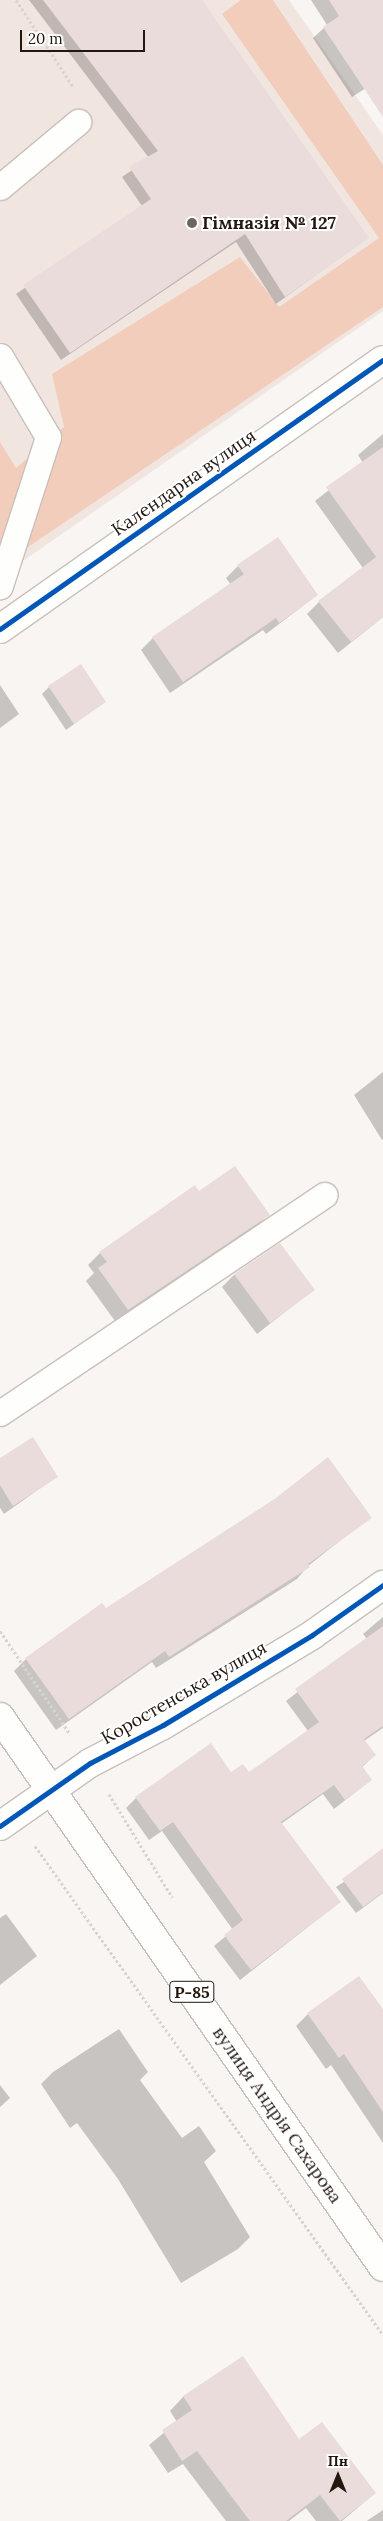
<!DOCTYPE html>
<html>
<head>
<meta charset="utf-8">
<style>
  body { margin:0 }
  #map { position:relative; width:383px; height:2521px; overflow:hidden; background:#f9f5f3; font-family:Lora,serif }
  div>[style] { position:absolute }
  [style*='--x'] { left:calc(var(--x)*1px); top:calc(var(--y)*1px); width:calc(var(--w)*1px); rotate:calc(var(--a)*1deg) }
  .built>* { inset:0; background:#f1e5e0 }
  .forest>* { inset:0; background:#f2cdbb }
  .shadow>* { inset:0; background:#0003 }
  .building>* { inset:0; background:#e9dcda }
  .path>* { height:3px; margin-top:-1.5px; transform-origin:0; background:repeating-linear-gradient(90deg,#d6d3d2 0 2.5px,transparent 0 5px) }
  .roads { filter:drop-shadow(1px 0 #c8c0bb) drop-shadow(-1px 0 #c8c0bb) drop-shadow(0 1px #c8c0bb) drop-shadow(0 -1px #c8c0bb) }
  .lane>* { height:25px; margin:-12.5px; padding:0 12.5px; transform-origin:12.5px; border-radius:12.5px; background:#fefefd }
  .street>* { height:28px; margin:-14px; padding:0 14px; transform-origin:14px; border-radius:14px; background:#fefefd }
  .primary>* { height:28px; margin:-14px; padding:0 14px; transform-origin:14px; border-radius:14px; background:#fefefd }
  .cycleway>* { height:5px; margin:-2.5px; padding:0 2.5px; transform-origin:2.5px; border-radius:2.5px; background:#0057b8 }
  .dots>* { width:14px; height:14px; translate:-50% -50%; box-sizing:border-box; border:2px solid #fff; border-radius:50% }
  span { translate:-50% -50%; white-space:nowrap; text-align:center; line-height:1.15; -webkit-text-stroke:4px #fff; paint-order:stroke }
  .shield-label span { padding:1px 4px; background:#fff; border:1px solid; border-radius:4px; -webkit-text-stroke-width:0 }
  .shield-label { font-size:16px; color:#241710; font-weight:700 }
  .poi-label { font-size:18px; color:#241710; font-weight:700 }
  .left { translate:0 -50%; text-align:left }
  .street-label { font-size:18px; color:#241710 }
  .north { position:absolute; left:313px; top:2451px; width:50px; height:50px; -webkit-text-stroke:4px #fff; paint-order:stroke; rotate:0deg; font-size:14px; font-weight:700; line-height:20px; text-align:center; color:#241710 }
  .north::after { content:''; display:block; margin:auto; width:18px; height:22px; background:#241710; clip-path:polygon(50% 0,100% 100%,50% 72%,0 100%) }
  .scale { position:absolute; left:20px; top:30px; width:125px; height:22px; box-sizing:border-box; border:2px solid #241710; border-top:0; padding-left:6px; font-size:15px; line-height:18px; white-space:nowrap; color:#241710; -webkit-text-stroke:4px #fff; paint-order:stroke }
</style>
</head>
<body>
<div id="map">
  <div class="built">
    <div style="clip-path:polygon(0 0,289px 0,383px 135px,383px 311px,0 577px)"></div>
  </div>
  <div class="forest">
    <div style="clip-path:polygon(241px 0,273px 0,383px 165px,383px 307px,0 566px,0 442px,16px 468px,64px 427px,52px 374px,240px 257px,279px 307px,379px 238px,222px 14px)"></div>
  </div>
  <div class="shadow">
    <div style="clip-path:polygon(29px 0,201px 0,367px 238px,276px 304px,236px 242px,61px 360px,16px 294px,142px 206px,122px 177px,149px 158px)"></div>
    <div style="clip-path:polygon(311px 0,376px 0,383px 11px,383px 77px,352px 97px,313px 38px,327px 25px)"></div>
    <div style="clip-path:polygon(383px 434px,383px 575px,373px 582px,315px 501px,363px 463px,358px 455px)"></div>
    <div style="clip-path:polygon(238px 566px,317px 595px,266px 634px,263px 630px,170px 693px,141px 650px,153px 638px,231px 585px,226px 578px)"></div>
    <div style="clip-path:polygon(319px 602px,383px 606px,383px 617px,338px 653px,307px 614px)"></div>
    <div style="clip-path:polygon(0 685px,19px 714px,0 728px)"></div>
    <div style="clip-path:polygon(49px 687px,105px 701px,66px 730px,42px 694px)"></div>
    <div style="clip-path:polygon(383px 1072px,383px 1139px,382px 1140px,354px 1095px)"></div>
    <div style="clip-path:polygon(199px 1193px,268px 1215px,256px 1227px,115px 1321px,86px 1281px,94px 1273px,88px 1265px,100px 1253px)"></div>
    <div style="clip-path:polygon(234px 1275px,313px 1290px,257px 1334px,222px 1287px)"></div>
    <div style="clip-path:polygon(0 1459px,56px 1477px,4px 1514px,0 1508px)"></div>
    <div style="clip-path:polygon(370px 1517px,308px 1566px,297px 1579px,156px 1668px,152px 1662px,56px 1730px,14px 1671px,26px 1659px,106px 1610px)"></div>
    <div style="clip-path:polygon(383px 1617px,383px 1728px,364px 1741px,375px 1755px,362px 1767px,371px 1780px,334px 1809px,323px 1794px,281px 1824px,340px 1902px,240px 1980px,214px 1946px,233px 1930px,162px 1831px,149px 1840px,126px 1808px,136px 1798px,231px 1774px,248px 1774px,308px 1731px,286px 1701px,367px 1639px,363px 1634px)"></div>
    <div style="clip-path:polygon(383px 1856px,383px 1893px,356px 1913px,336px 1887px)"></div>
    <div style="clip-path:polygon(6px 1914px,37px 1956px,0 1985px,0 1918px)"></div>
    <div style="clip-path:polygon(383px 2011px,383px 2143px,331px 2065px,326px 2069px,296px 2026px,308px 2014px)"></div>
    <div style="clip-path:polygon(119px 2029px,148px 2072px,140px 2080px,182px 2138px,199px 2126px,216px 2151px,204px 2162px,250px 2237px,238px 2249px,181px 2283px,118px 2179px,77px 2123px,70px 2128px,41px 2084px,53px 2072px)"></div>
    <div style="clip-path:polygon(0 2085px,10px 2098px,0 2107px)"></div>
    <div style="clip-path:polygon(242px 2358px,299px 2441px,375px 2493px,342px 2521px,316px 2521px,306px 2508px,289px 2521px,226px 2521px,183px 2464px,168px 2473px,149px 2445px,177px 2422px,170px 2411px,183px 2397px)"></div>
    <div style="clip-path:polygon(383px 2510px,383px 2521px,367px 2521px,368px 2520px)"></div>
  </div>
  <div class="building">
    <div style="clip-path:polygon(43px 0,202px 0,369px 238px,285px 297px,245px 234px,70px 353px,23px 285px,151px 199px,129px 167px,158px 151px)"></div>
    <div style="clip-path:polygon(329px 0,383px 0,383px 117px,323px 27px,339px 16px)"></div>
    <div style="clip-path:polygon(383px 447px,383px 617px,351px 642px,318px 601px,376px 557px,326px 487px)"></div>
    <div style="clip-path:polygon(278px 537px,318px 595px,279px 623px,276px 618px,183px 682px,152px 637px,244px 574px,237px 565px)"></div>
    <div style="clip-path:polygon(81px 664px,106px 702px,74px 724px,48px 686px)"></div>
    <div style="clip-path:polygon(235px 1166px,270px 1215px,128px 1310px,98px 1268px,107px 1262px,99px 1252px,195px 1185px,199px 1191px)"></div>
    <div style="clip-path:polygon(280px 1243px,315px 1290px,270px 1323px,234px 1274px)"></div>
    <div style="clip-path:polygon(33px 1437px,58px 1477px,13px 1506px,0 1485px,0 1458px)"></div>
    <div style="clip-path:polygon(328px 1457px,372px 1518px,308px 1564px,310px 1567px,169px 1657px,165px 1651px,69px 1719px,25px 1658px,102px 1603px,106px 1608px,276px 1498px)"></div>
    <div style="clip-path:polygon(383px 1626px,383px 1726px,364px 1739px,376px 1755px,362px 1766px,372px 1780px,345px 1800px,334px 1785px,281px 1822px,341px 1902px,251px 1970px,224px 1935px,243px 1920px,173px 1822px,160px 1831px,135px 1797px,211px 1743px,231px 1772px,243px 1764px,249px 1772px,319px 1722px,295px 1689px)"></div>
    <div style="clip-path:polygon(383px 1848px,383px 1892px,363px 1907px,342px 1879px)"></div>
    <div style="clip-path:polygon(359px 1976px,383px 2009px,383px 2112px,344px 2054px,339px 2058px,307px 2013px)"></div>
    <div style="clip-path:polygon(243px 2356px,299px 2439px,322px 2422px,376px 2493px,340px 2521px,320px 2495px,286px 2521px,250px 2521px,197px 2451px,182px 2461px,162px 2430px,192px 2410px,183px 2396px)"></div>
  </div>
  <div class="path">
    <div style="--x:16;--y:0;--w:105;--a:56.6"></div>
    <div style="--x:0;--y:1631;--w:125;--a:55.8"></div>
    <div style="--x:109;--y:1794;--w:121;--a:58.5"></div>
    <div style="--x:35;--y:1846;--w:600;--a:54.56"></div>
  </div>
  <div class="roads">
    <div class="lane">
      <div style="--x:0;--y:187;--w:102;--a:-39.8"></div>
      <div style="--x:0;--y:356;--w:94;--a:59.3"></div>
      <div style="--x:48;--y:437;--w:157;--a:107.9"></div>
      <div style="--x:0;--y:1413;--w:391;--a:-33.9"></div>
    </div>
    <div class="street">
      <div style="--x:0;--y:629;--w:468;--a:-35.1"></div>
      <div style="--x:0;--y:1826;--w:110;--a:-35"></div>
      <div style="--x:90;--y:1763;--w:82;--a:-27.5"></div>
      <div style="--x:163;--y:1725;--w:174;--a:-31.1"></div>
      <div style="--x:312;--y:1635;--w:87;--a:-35.2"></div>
    </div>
    <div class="primary">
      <div style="--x:0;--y:1717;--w:670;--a:55.15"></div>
    </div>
  </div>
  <div class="cycleway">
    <div style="--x:0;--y:629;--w:468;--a:-35.1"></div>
    <div style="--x:0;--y:1826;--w:110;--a:-35"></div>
    <div style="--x:90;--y:1763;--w:82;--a:-27.5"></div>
    <div style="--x:163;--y:1725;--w:174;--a:-31.1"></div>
    <div style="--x:312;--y:1635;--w:87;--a:-35.2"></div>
  </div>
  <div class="dots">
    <div style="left:192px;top:223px;background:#6f655f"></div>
  </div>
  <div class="shield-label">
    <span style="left:192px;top:1992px">Р-85</span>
  </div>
  <div class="poi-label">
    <span class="left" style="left:202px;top:223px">Гімназія № 127</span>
  </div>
  <div class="street-label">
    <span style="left:184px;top:483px;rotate:-35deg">Календарна вулиця</span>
    <span style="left:184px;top:1693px;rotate:-30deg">Коростенська вулиця</span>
    <span style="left:277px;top:2115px;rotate:55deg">вулиця Андрія Сахарова</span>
  </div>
  <div class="north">Пн</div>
  <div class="scale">20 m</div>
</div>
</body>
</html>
